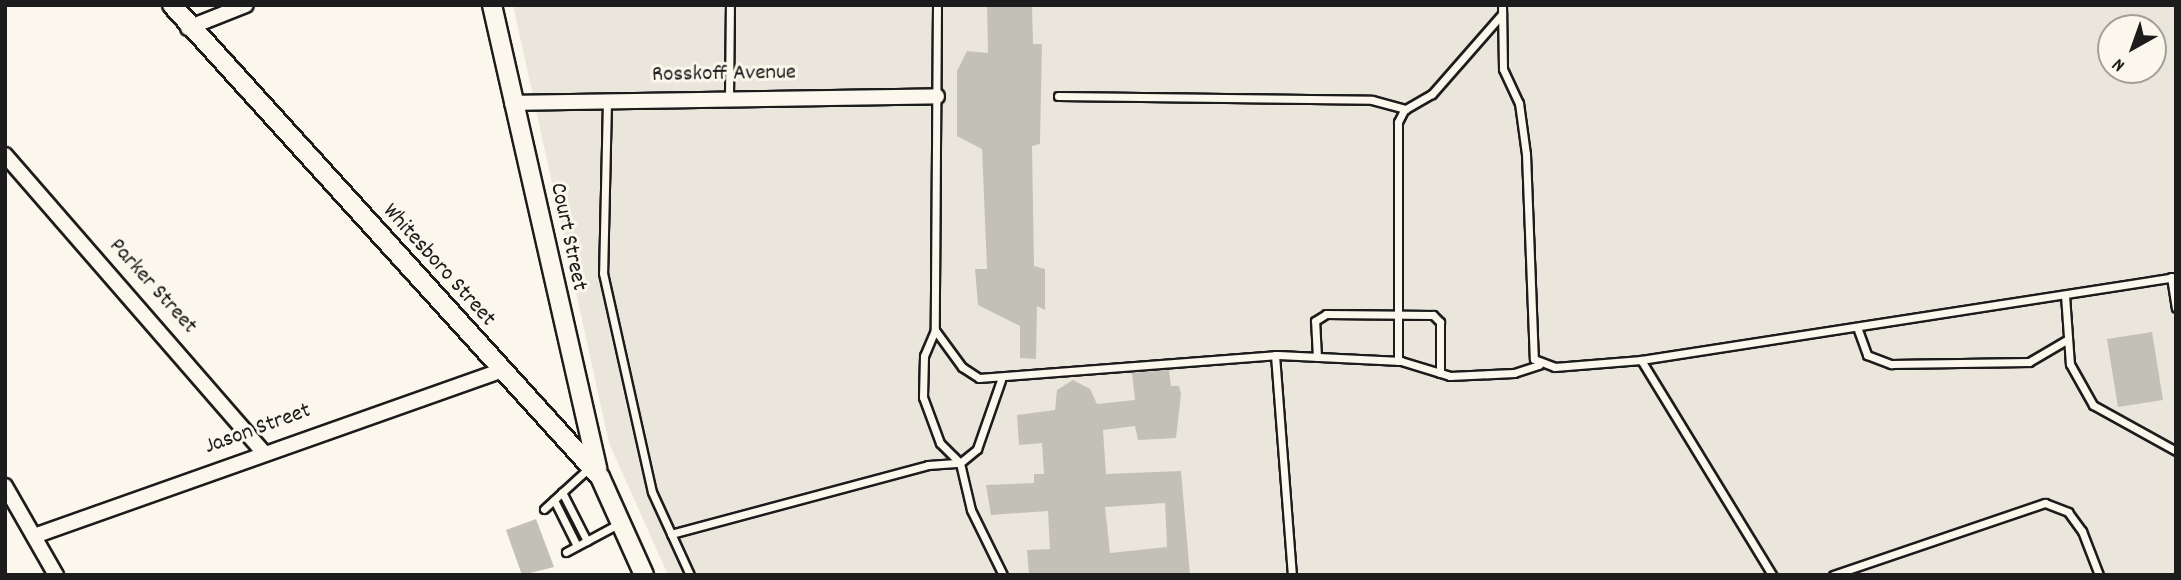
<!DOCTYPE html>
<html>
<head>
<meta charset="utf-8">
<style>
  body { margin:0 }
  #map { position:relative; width:2181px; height:580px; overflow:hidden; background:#fbf7ec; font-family:Dekko,sans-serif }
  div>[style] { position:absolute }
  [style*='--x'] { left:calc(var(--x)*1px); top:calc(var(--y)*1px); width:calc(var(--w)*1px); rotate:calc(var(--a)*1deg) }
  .built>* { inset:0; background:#eae6dc }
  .building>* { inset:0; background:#c3c0b8 }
  .roads { filter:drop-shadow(2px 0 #1c1c1c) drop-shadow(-2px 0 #1c1c1c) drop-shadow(0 2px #1c1c1c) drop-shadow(0 -2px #1c1c1c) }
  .service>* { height:7px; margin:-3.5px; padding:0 3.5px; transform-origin:3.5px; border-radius:3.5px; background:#fbf7ec }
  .minor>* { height:14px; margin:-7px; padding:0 7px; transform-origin:7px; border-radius:7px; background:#fbf7ec }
  .tertiary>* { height:18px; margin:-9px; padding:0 9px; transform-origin:9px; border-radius:9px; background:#fbf7ec }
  span { translate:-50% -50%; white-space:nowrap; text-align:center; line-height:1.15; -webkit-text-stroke:6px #fbf7ec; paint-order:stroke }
  .street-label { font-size:23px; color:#1c1c1c }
  .frame { position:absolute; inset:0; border:7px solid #1c1c1c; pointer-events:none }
  .north { position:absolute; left:2097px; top:14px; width:70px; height:70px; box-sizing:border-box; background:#fbf7ec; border:2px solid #a29f99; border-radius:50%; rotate:220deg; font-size:19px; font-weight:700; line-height:28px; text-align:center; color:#1c1c1c }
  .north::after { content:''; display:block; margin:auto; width:24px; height:32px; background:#1c1c1c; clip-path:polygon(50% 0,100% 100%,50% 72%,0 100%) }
</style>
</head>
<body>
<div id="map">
  <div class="built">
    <div style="clip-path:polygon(evenodd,513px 5px,2176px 5px,2176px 575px,668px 575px,609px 443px,513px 5px,2111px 28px,2153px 28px,2153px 70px,2111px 70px,2111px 28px)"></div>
  </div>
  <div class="building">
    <div style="clip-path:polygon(987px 5px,1032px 5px,1033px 44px,1042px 44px,1040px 144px,1032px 146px,1034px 266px,1045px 269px,1045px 310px,1037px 306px,1036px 359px,1020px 358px,1020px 326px,978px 305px,975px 269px,987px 269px,982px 149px,957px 136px,957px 71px,967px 51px,988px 53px)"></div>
    <div style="clip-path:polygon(2152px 332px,2163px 400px,2118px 407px,2107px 339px)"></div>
    <div style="clip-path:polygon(evenodd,1169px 370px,1171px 386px,1179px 386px,1181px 394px,1176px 438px,1138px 440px,1135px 426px,1103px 430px,1106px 474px,1181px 471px,1190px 575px,1029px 575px,1027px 550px,1050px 549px,1048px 511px,991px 515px,986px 485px,1034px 483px,1034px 474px,1044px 474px,1042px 443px,1019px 445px,1017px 415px,1055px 410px,1057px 390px,1073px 380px,1090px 389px,1097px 404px,1135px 400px,1132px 373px,1169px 370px,1165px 503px,1167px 547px,1110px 553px,1105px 507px,1165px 503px)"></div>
    <div style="clip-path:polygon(536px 519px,554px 567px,522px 575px,506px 530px)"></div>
  </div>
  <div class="roads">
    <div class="service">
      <div style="--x:937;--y:5;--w:325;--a:90.4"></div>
      <div style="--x:935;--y:330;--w:46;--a:53.9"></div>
      <div style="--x:962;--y:367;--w:20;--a:33"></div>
      <div style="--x:979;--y:378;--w:300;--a:-4.4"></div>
      <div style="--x:1278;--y:355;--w:123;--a:2.8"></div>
      <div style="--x:1401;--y:361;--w:51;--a:17"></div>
      <div style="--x:1450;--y:376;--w:64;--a:-2.7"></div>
      <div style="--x:1514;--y:373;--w:26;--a:-18"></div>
      <div style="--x:1502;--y:5;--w:64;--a:89.1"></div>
      <div style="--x:1503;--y:69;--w:38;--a:65"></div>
      <div style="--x:1519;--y:103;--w:51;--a:82.2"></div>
      <div style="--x:1526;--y:154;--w:205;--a:87.8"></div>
      <div style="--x:1534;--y:359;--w:22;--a:21"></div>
      <div style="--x:1555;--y:367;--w:86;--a:-4.7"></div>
      <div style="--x:1641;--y:360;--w:252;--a:58.6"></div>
      <div style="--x:729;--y:96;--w:91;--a:-89.4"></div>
      <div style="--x:1058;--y:96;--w:314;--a:0.7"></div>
      <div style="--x:1372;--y:100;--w:35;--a:15"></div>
      <div style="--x:607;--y:101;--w:172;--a:91.3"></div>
      <div style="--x:603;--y:273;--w:224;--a:77.4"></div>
      <div style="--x:652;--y:492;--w:91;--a:65.4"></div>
      <div style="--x:2171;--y:277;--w:31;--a:81"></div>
      <div style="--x:2065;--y:295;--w:69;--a:85.9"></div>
      <div style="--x:2070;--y:364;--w:47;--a:60.7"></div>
      <div style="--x:2093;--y:405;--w:95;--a:29"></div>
      <div style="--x:1857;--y:327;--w:30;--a:70"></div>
      <div style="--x:1867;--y:355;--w:26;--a:21"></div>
      <div style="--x:1891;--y:364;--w:138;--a:-0.8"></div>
      <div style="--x:2029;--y:362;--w:45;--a:-30.5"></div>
      <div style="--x:935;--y:330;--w:28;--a:113"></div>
      <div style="--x:924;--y:356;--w:41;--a:91.4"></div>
      <div style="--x:923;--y:397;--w:49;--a:69.7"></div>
      <div style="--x:940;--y:443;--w:28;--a:45"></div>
      <div style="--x:960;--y:463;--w:22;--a:-39"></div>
      <div style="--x:977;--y:449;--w:73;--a:-70.8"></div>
      <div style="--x:1275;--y:355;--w:221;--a:85.6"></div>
      <div style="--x:1317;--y:357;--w:36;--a:-93"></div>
      <div style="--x:1315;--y:321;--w:13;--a:-32"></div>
      <div style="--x:1326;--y:314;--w:107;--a:0.5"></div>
      <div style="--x:1433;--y:315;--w:10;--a:45"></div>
      <div style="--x:1440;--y:322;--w:51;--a:90"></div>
      <div style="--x:1641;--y:360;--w:541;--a:-8.82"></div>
      <div style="--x:1398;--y:361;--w:239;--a:-90"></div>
      <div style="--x:1398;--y:122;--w:13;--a:-63"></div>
      <div style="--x:1404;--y:110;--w:32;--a:-30"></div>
      <div style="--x:1432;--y:94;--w:106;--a:-48.8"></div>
      <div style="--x:562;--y:492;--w:55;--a:63"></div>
      <div style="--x:554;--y:500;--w:51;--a:63.4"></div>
      <div style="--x:544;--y:509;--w:62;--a:-42.4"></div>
      <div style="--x:671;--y:534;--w:266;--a:-15"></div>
      <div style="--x:928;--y:465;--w:32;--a:-4"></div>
      <div style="--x:960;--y:463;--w:48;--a:76.8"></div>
      <div style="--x:971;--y:510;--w:72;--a:63.8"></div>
      <div style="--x:566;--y:552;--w:61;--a:-28.2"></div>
      <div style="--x:1833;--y:575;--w:224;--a:-18.8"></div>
      <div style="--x:2045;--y:503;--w:25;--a:21"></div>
      <div style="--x:2068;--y:512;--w:24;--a:54"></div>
      <div style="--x:2082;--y:531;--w:47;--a:68.9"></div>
    </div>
    <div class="minor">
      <div style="--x:188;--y:28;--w:62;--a:-21.6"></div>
      <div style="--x:512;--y:103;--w:425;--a:-0.9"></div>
      <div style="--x:5;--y:155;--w:393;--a:49"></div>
      <div style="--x:5;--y:486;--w:103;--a:60.2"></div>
      <div style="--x:34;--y:536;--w:493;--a:-19.5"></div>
    </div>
    <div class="tertiary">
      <div style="--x:172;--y:5;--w:637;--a:47.8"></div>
      <div style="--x:600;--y:477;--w:107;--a:65.8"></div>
      <div style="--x:492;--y:5;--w:476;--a:77.2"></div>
    </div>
  </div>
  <div class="street-label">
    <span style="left:724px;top:75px;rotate:-1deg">Rosskoff Avenue</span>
    <span style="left:567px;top:237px;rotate:78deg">Court Street</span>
    <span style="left:438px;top:266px;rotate:48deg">Whitesboro Street</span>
    <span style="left:152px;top:287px;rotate:48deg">Parker Street</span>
    <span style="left:258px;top:430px;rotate:-20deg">Jason Street</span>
  </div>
  <div class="frame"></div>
  <div class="north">N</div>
</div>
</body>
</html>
